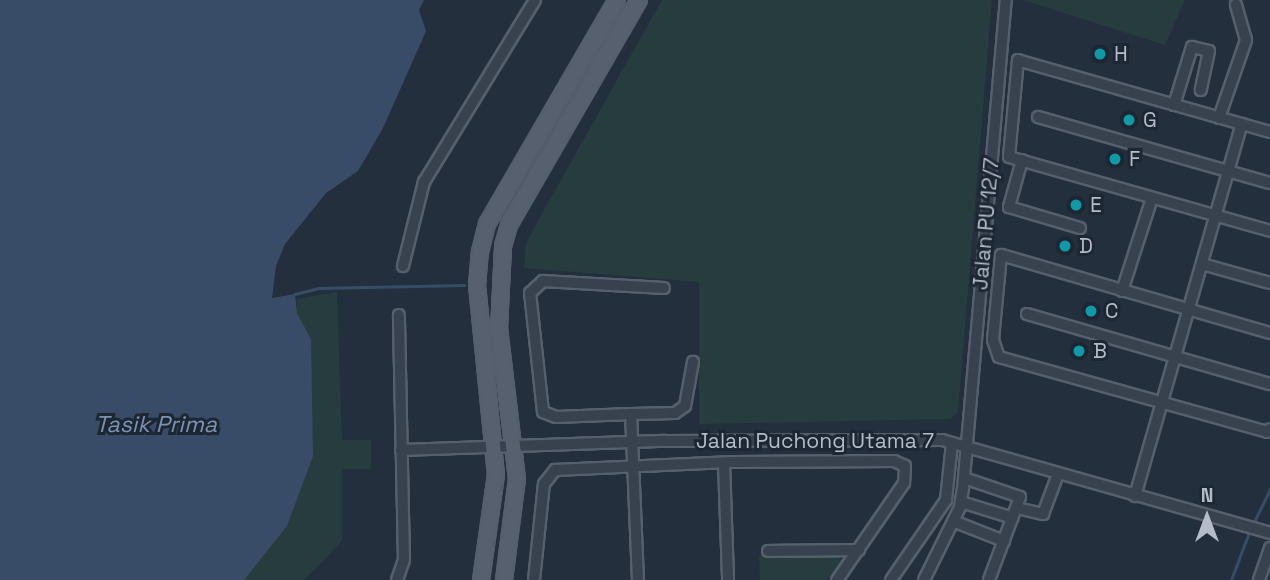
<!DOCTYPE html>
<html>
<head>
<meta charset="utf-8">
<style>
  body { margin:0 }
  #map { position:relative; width:1270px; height:580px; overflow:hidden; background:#242f3e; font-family:"Space Grotesk",sans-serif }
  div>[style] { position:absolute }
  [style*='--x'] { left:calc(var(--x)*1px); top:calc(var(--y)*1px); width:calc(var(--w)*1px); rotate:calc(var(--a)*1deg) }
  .green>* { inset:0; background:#263c3f }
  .water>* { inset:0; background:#394c67 }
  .stream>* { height:2.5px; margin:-1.25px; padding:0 1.25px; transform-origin:1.25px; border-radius:1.25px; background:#394c67 }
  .roads { filter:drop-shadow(2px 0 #565f6c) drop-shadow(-2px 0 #565f6c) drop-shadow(0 2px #565f6c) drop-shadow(0 -2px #565f6c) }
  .minor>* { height:10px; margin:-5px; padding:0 5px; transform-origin:5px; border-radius:5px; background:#38414e }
  .major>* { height:14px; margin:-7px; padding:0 7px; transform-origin:7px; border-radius:7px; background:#56606e }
  .dots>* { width:19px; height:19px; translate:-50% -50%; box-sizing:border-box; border:4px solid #1d2633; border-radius:50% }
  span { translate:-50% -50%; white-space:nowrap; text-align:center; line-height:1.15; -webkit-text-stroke:6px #1d2633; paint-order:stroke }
  .poi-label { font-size:21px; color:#b4bcc9 }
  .left { translate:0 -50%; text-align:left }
  .street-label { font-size:21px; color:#b4bcc9 }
  .water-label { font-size:23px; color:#7c92b1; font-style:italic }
  .north { position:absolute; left:1172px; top:482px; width:70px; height:70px; -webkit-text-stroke:5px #1d2633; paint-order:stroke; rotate:0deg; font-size:19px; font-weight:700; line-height:28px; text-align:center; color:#b4bcc9 }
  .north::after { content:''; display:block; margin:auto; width:24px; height:32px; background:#b4bcc9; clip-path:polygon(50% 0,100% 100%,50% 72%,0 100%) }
</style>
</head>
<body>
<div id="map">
  <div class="green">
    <div style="clip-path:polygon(662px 0,992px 0,958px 412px,950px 419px,699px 424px,699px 282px,524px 268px,526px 243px,544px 210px)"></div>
    <div style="clip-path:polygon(1023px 0,1185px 0,1165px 45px)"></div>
    <div style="clip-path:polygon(337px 292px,342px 440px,371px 440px,371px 469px,342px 469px,342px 541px,305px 580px,244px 580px,311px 339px,297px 313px,297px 299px)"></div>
    <div style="clip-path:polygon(835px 554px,842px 561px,827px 580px,760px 580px,759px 555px)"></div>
  </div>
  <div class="water">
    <div style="clip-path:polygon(0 0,424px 0,419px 10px,426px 31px,383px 128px,358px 171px,326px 193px,285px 244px,276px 266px,272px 298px,295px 294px,297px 313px,311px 339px,313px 456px,287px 526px,244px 580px,0 580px)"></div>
  </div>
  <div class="stream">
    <div style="--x:295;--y:294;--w:25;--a:-14"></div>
    <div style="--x:319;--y:288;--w:145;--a:-1.2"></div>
    <div style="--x:1253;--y:524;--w:39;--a:-64"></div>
    <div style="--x:1231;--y:580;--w:53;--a:-69.2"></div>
  </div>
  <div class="roads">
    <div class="minor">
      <div style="--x:1174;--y:105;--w:61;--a:-72.8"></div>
      <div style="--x:1192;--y:47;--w:17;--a:13"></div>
      <div style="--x:1209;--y:51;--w:40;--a:102"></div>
      <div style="--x:1038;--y:117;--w:241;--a:15.9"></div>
      <div style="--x:1219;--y:118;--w:83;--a:-70.9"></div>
      <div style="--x:1246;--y:40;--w:37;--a:-106"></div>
      <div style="--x:1270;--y:132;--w:262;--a:-164.1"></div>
      <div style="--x:1018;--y:60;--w:97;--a:95.3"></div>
      <div style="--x:1009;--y:157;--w:271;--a:15.8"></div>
      <div style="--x:1022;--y:160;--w:49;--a:105.5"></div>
      <div style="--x:1009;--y:207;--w:74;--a:16.5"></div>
      <div style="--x:1202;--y:264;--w:71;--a:15.6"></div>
      <div style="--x:403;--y:266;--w:87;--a:-76"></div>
      <div style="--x:424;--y:182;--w:213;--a:-58.6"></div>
      <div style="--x:1122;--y:291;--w:98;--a:-72.1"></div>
      <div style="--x:1027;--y:314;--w:253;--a:16.1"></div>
      <div style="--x:1270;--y:333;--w:280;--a:-163.8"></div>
      <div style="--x:1001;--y:255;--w:85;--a:95.4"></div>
      <div style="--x:993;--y:340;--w:18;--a:71"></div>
      <div style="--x:999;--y:357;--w:278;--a:15.6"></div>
      <div style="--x:1267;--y:432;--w:4;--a:-45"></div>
      <div style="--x:631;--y:414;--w:44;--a:-1.3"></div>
      <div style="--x:675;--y:413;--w:12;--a:-35"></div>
      <div style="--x:685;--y:406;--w:45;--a:-79.7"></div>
      <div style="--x:401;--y:450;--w:264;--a:-2"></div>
      <div style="--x:665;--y:441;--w:277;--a:-0.2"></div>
      <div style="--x:942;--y:440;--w:341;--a:15.8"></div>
      <div style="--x:724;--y:463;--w:117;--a:88"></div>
      <div style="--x:964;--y:478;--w:59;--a:18.7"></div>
      <div style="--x:1020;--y:497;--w:89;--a:110.5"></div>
      <div style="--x:1135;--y:496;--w:387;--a:-74"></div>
      <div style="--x:961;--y:502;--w:54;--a:17.1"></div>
      <div style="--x:1017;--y:508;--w:27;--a:13"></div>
      <div style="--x:1043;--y:514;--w:43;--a:-69.4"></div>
      <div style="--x:953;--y:521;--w:55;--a:21.4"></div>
      <div style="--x:768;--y:551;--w:91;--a:-0.6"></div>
      <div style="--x:397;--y:580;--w:21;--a:-71"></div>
      <div style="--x:404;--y:560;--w:245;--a:-91.2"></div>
      <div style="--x:534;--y:580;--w:97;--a:-84.1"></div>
      <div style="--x:544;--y:484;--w:18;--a:-52"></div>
      <div style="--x:555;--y:470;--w:179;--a:-2.6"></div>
      <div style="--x:734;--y:462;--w:160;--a:-0.4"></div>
      <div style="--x:894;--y:461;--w:12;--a:24"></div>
      <div style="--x:905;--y:466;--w:17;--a:93"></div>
      <div style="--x:904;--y:483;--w:118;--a:124.6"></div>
      <div style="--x:638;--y:580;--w:166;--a:-92.4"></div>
      <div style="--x:631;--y:414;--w:75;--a:177.7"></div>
      <div style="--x:556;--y:417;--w:14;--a:-159"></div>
      <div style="--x:543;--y:412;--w:120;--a:-96.2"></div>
      <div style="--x:530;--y:293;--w:18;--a:-43"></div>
      <div style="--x:543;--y:281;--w:121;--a:3.3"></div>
      <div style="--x:891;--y:580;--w:97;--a:-55.5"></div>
      <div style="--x:946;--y:500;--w:57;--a:-84"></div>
      <div style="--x:924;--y:580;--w:81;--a:-63.7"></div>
      <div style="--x:960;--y:507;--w:18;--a:-81"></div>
      <div style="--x:963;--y:489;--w:491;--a:-85"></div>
      <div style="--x:1259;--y:580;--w:34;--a:-71"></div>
    </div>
    <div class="major">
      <div style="--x:481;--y:580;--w:106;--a:-81.9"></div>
      <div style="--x:496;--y:475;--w:191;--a:-95.7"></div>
      <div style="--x:477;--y:285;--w:33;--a:-85"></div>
      <div style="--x:480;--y:252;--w:29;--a:-76"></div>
      <div style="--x:487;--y:224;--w:259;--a:-59.9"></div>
      <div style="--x:504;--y:580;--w:102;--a:-82.7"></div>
      <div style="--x:517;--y:479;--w:151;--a:-96.8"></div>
      <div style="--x:499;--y:329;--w:83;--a:-87.2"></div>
      <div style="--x:503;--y:246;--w:22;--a:-74"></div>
      <div style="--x:509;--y:225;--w:260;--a:-60"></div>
    </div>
  </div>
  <div class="dots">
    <div style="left:1100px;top:54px;background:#0f9aa8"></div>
    <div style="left:1129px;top:120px;background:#0f9aa8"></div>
    <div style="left:1115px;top:159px;background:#0f9aa8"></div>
    <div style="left:1076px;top:205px;background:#0f9aa8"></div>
    <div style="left:1065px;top:246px;background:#0f9aa8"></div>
    <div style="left:1091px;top:311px;background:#0f9aa8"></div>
    <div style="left:1079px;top:351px;background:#0f9aa8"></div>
  </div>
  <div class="poi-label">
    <span class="left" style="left:1114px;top:54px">H</span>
    <span class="left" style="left:1143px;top:120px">G</span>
    <span class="left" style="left:1129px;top:159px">F</span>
    <span class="left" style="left:1090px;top:205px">E</span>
    <span class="left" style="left:1079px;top:246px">D</span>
    <span class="left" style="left:1105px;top:311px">C</span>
    <span class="left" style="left:1093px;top:351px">B</span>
  </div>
  <div class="street-label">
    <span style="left:986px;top:224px;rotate:-85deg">Jalan PU 12/7</span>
    <span style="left:815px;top:441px">Jalan Puchong Utama 7</span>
  </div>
  <div class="water-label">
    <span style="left:156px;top:424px">Tasik Prima</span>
  </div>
  <div class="north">N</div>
</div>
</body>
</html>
